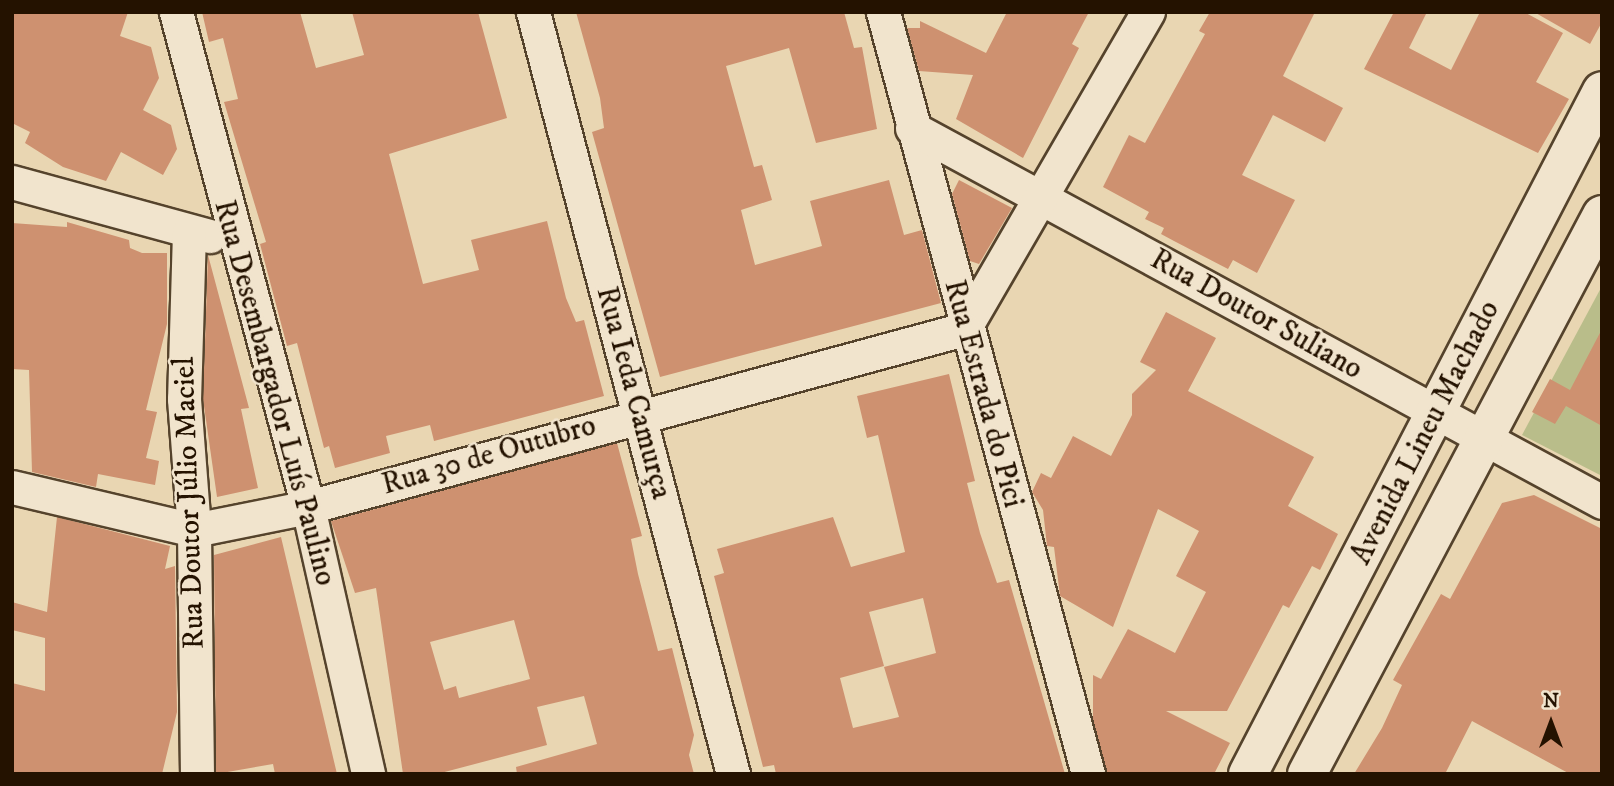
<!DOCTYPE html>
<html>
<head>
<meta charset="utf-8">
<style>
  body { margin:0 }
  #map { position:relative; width:1614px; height:786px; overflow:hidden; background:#e9d6b2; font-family:"IM FELL DW Pica",serif }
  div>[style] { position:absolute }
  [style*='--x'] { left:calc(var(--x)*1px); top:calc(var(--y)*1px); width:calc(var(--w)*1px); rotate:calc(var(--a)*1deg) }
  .green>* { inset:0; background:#b9bd8a }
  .building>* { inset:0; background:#ce9170 }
  .roads { filter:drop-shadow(2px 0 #55432c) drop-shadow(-2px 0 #55432c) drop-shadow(0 2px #55432c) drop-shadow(0 -2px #55432c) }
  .minor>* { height:33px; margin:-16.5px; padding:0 16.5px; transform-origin:16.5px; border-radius:16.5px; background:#f1e4cd }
  .tertiary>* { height:38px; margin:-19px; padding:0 19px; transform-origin:19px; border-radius:19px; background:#f1e4cd }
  span { translate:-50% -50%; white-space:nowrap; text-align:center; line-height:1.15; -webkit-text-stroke:5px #f1e4cd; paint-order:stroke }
  .street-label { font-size:30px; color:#241200 }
  .frame { position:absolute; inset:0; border:14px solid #241200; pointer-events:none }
  .north { position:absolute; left:1516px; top:688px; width:70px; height:70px; -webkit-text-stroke:5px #f1e4cd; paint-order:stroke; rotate:0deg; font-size:19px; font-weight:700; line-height:28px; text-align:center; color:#241200 }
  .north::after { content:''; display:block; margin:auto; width:24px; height:32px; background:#241200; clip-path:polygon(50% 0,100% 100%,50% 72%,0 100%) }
</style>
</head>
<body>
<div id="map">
  <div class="green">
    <div style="clip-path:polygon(1602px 286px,1602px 476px,1522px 435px)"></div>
  </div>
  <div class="building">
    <div style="clip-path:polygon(12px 12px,128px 12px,120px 36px,151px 47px,159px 78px,143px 110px,171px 125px,177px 149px,163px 175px,121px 152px,106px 181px,63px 167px,25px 143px,30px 132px,12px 123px)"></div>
    <div style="clip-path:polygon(202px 12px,300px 12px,316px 68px,364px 55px,352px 12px,478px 12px,507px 118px,389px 154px,423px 284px,479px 270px,471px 240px,547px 221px,566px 298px,576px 322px,584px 320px,604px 396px,434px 441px,430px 425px,386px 436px,390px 453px,335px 468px,329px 446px,324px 448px,297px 343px,287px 346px,260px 244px,266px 242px,224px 102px,238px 99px,223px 38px,209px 42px)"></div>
    <div style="clip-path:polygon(576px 12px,844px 12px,854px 48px,862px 47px,877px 129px,816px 143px,789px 48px,726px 66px,754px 167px,762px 165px,772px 200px,741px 210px,755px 265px,822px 246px,810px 201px,889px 180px,904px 235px,922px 230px,941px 303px,660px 377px,592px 132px,604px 128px,600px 98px)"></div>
    <div style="clip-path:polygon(1007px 12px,1089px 12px,1072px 44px,1079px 48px,1023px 158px,956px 119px,973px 75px,919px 71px,907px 28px,920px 28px,920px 21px,986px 53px)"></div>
    <div style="clip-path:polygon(1210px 12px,1315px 12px,1283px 76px,1343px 108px,1325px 142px,1273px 115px,1242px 175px,1295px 200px,1257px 273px,1233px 260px,1228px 269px,1174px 241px,1161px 234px,1164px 228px,1145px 219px,1149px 212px,1103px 187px,1129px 135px,1145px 143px,1205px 34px,1199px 31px)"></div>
    <div style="clip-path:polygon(1394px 12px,1427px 12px,1409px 48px,1451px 70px,1480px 12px,1524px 12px,1563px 33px,1536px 82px,1569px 99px,1538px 153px,1364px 69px)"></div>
    <div style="clip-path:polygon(1534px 12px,1602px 12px,1602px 22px,1590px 44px)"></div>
    <div style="clip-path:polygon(959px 180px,1012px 208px,979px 264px,970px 261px,952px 194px)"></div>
    <div style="clip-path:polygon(67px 222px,129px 240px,130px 248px,142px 253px,167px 253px,167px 324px,146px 410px,157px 412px,146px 458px,159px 461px,155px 485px,98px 474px,96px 487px,32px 472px,29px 370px,12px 369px,12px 223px,67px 227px)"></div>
    <div style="clip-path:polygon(208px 255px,249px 408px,241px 409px,258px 488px,217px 497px,203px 399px)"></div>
    <div style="clip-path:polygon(1166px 312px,1216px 338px,1188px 391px,1314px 457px,1288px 506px,1338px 534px,1320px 570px,1312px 566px,1289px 608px,1283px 605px,1227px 711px,1166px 711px,1230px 743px,1214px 774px,1107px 774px,1093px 720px,1093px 675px,1101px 679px,1128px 629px,1175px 653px,1206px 592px,1176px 576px,1199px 531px,1158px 509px,1113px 627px,1060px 596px,1054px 547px,1047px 546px,1043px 510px,1032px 492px,1041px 473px,1051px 478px,1073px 436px,1111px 456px,1132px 415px,1132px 394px,1156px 370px,1140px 362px)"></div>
    <div style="clip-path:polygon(1602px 329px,1602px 426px,1566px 406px,1555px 424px,1532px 412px,1550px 379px,1570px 390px)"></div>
    <div style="clip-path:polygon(evenodd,949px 374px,975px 481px,967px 483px,980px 533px,997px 583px,1009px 580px,1065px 774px,776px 774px,774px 765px,763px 767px,714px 576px,724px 573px,717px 549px,833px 517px,851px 567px,905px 552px,878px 435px,867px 438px,857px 396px,949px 374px,923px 598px,936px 653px,884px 667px,899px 717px,853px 728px,840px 678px,884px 666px,869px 612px,923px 598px)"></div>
    <div style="clip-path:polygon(evenodd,617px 443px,642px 536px,631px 539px,638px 574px,658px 651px,672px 648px,694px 735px,689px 755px,694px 774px,517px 774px,516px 767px,597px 744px,584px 696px,537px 707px,547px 745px,437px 774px,403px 774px,376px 588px,355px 593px,331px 521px,617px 443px,514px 620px,530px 679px,459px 698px,456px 686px,444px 690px,430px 642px,514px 620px)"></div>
    <div style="clip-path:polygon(1534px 495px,1602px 529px,1602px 774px,1570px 774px,1472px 721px,1445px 774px,1354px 774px,1382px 728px,1402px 685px,1393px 680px,1441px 594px,1450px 599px,1502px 503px)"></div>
    <div style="clip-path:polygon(57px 517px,170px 546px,165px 569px,175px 566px,177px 712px,162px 774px,12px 774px,12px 683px,45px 691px,45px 638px,12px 630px,12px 602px,47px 612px)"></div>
    <div style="clip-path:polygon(281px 537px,337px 774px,275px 774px,273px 764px,216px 774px,214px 555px)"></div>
  </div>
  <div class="roads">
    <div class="minor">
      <div style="--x:176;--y:12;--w:512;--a:75.07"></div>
      <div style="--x:308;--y:507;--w:274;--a:77.3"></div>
      <div style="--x:533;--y:12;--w:788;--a:75.29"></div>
      <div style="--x:883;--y:12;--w:789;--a:74.94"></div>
      <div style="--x:912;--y:128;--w:785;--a:28.46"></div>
      <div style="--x:12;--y:182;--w:205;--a:15.3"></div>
      <div style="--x:189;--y:232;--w:167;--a:91.7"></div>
      <div style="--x:184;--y:399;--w:131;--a:85.6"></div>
      <div style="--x:194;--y:530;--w:244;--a:89.3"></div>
      <div style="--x:964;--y:329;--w:367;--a:-59.9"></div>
      <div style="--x:12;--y:487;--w:187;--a:13.3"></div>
      <div style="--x:194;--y:530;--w:116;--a:-11.4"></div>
      <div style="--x:308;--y:507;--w:680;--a:-15.18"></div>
    </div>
    <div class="tertiary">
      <div style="--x:1248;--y:774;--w:769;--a:-62.6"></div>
      <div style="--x:1307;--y:774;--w:632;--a:-62.18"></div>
    </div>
  </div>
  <div class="street-label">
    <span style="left:1256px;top:315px;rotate:29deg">Rua Doutor Suliano</span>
    <span style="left:274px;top:393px;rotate:75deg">Rua Desembargador Luís Paulino</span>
    <span style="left:633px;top:393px;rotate:75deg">Rua Ieda Camurça</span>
    <span style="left:983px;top:394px;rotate:75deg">Rua Estrada do Pici</span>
    <span style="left:1426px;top:433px;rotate:-63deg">Avenida Lineu Machado</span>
    <span style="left:489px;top:456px;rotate:-16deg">Rua 30 de Outubro</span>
    <span style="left:190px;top:503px;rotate:-92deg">Rua Doutor Júlio Maciel</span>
  </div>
  <div class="frame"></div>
  <div class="north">N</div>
</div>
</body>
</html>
